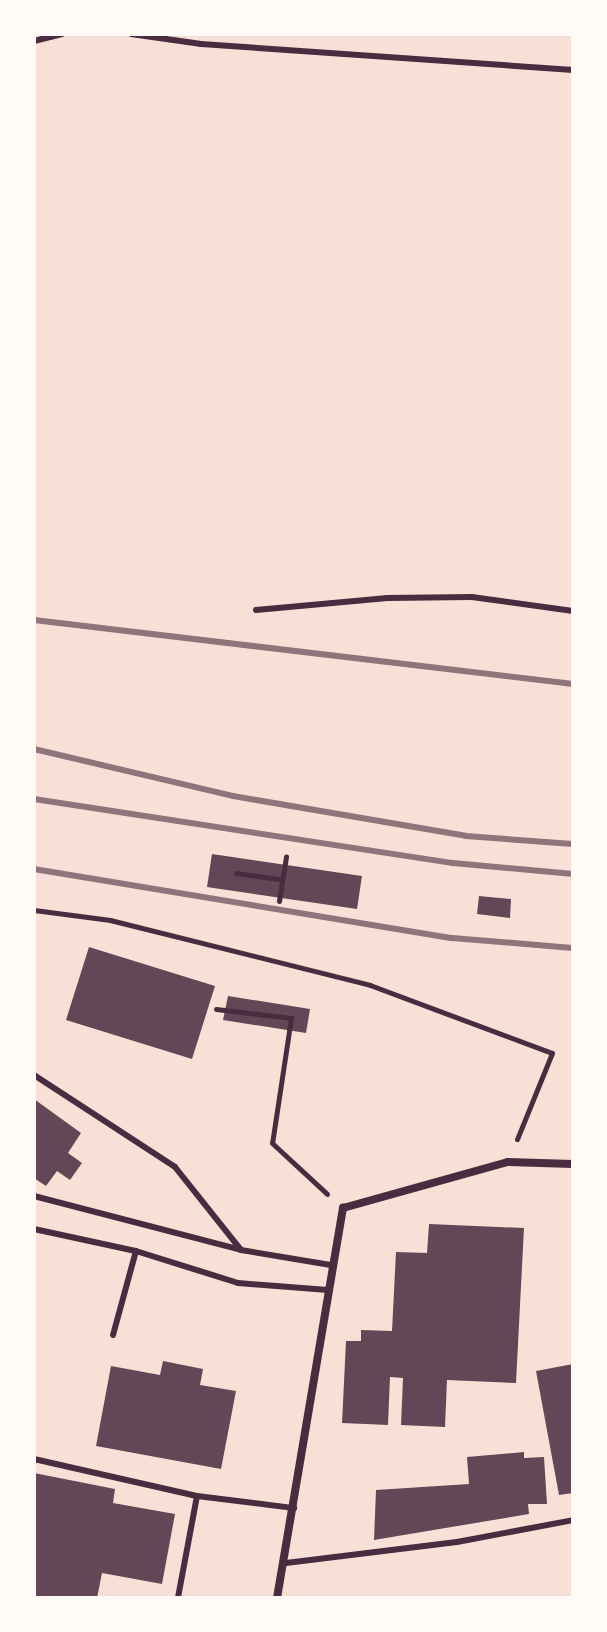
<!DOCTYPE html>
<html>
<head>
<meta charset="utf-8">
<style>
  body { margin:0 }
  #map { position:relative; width:607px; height:1632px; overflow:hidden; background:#f7e1d7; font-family:"Exo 2",sans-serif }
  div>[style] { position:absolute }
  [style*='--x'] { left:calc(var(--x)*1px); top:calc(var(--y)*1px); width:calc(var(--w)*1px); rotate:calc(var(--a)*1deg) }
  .building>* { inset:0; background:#644757 }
  .path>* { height:5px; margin:-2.5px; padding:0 2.5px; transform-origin:2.5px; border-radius:2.5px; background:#4a2c40 }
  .service>* { height:6px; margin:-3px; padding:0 3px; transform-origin:3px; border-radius:3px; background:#4a2c40 }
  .minor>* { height:8px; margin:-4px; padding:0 4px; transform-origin:4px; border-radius:4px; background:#4a2c40 }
  .rail>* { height:6px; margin:-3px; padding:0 3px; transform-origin:3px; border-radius:3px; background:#8f747c }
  span { translate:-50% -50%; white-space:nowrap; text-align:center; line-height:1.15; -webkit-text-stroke:8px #fffaf5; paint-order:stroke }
  .frame { position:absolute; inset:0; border:36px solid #fffaf5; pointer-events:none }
</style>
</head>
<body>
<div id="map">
  <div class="building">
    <div style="clip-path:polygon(212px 854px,362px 876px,357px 909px,207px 887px)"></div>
    <div style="clip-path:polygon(479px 896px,511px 899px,510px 918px,477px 914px)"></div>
    <div style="clip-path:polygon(89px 947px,215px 986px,192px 1059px,66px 1020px)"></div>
    <div style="clip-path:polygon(228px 996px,310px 1009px,306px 1033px,223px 1020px)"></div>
    <div style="clip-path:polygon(34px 1099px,81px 1133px,68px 1153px,82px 1163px,70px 1180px,57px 1171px,46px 1186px,34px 1178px)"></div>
    <div style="clip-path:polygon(429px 1224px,524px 1228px,516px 1383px,447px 1380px,445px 1427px,401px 1425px,403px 1378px,390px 1377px,388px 1425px,342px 1423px,346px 1341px,361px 1341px,361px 1330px,392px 1331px,396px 1252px,427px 1253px)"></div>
    <div style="clip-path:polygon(163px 1361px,203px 1369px,200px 1385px,236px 1391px,221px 1469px,96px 1446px,111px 1366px,160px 1375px)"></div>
    <div style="clip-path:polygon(573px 1364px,573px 1493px,559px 1495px,536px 1371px)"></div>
    <div style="clip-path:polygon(524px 1452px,524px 1458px,544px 1457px,547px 1504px,528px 1504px,529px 1514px,374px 1540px,376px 1490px,469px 1484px,467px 1457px)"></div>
    <div style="clip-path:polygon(34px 1473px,115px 1489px,113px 1503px,175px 1514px,162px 1584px,102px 1573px,97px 1598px,34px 1598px)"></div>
  </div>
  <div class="path">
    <div style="--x:236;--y:873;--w:43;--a:7.9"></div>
    <div style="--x:279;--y:901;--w:45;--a:-81"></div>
    <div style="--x:34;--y:910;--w:77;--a:7.5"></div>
    <div style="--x:110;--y:920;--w:268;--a:14"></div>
    <div style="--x:370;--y:985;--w:194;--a:20.5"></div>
    <div style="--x:552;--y:1053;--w:93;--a:112.1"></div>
    <div style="--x:216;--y:1009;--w:76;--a:6.8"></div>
    <div style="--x:291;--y:1018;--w:126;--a:98.6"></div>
    <div style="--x:272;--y:1143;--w:75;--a:42.8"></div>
  </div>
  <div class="service">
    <div style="--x:131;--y:34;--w:71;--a:8.1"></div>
    <div style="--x:201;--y:44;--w:373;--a:4"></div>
    <div style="--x:34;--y:41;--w:29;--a:-14"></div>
    <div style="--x:256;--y:610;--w:132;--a:-5.2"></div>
    <div style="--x:387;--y:598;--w:85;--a:-0.7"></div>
    <div style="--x:472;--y:597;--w:102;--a:7.9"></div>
    <div style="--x:34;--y:1075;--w:168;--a:33.1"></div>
    <div style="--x:175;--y:1167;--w:106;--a:51.5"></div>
    <div style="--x:34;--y:1196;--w:214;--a:14.6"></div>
    <div style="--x:241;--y:1250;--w:91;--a:9.5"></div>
    <div style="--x:34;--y:1229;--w:104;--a:12.2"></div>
    <div style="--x:136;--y:1251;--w:107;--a:17.4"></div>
    <div style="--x:238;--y:1283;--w:90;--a:4.4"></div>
    <div style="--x:113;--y:1335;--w:87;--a:-74.7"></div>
    <div style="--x:34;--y:1459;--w:167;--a:12.8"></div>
    <div style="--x:197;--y:1496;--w:104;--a:100.6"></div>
    <div style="--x:197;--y:1496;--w:98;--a:7.1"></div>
    <div style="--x:286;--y:1563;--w:172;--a:-7"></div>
    <div style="--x:457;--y:1542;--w:118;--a:-10.7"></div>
  </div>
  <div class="minor">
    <div style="--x:277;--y:1598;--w:396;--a:-80.4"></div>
    <div style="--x:343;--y:1208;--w:171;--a:-15.6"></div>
    <div style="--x:508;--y:1162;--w:65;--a:1.8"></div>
  </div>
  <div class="rail">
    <div style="--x:34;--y:620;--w:543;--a:6.77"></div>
    <div style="--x:34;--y:749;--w:204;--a:13.3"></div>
    <div style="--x:233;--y:796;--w:236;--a:9.7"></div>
    <div style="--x:466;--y:836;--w:107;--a:4.3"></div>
    <div style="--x:34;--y:799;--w:424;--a:8.7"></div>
    <div style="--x:453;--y:863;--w:121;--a:5.2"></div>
    <div style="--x:34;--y:869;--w:424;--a:9.4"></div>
    <div style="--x:452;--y:938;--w:121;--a:4.7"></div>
  </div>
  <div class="frame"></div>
</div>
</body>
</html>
